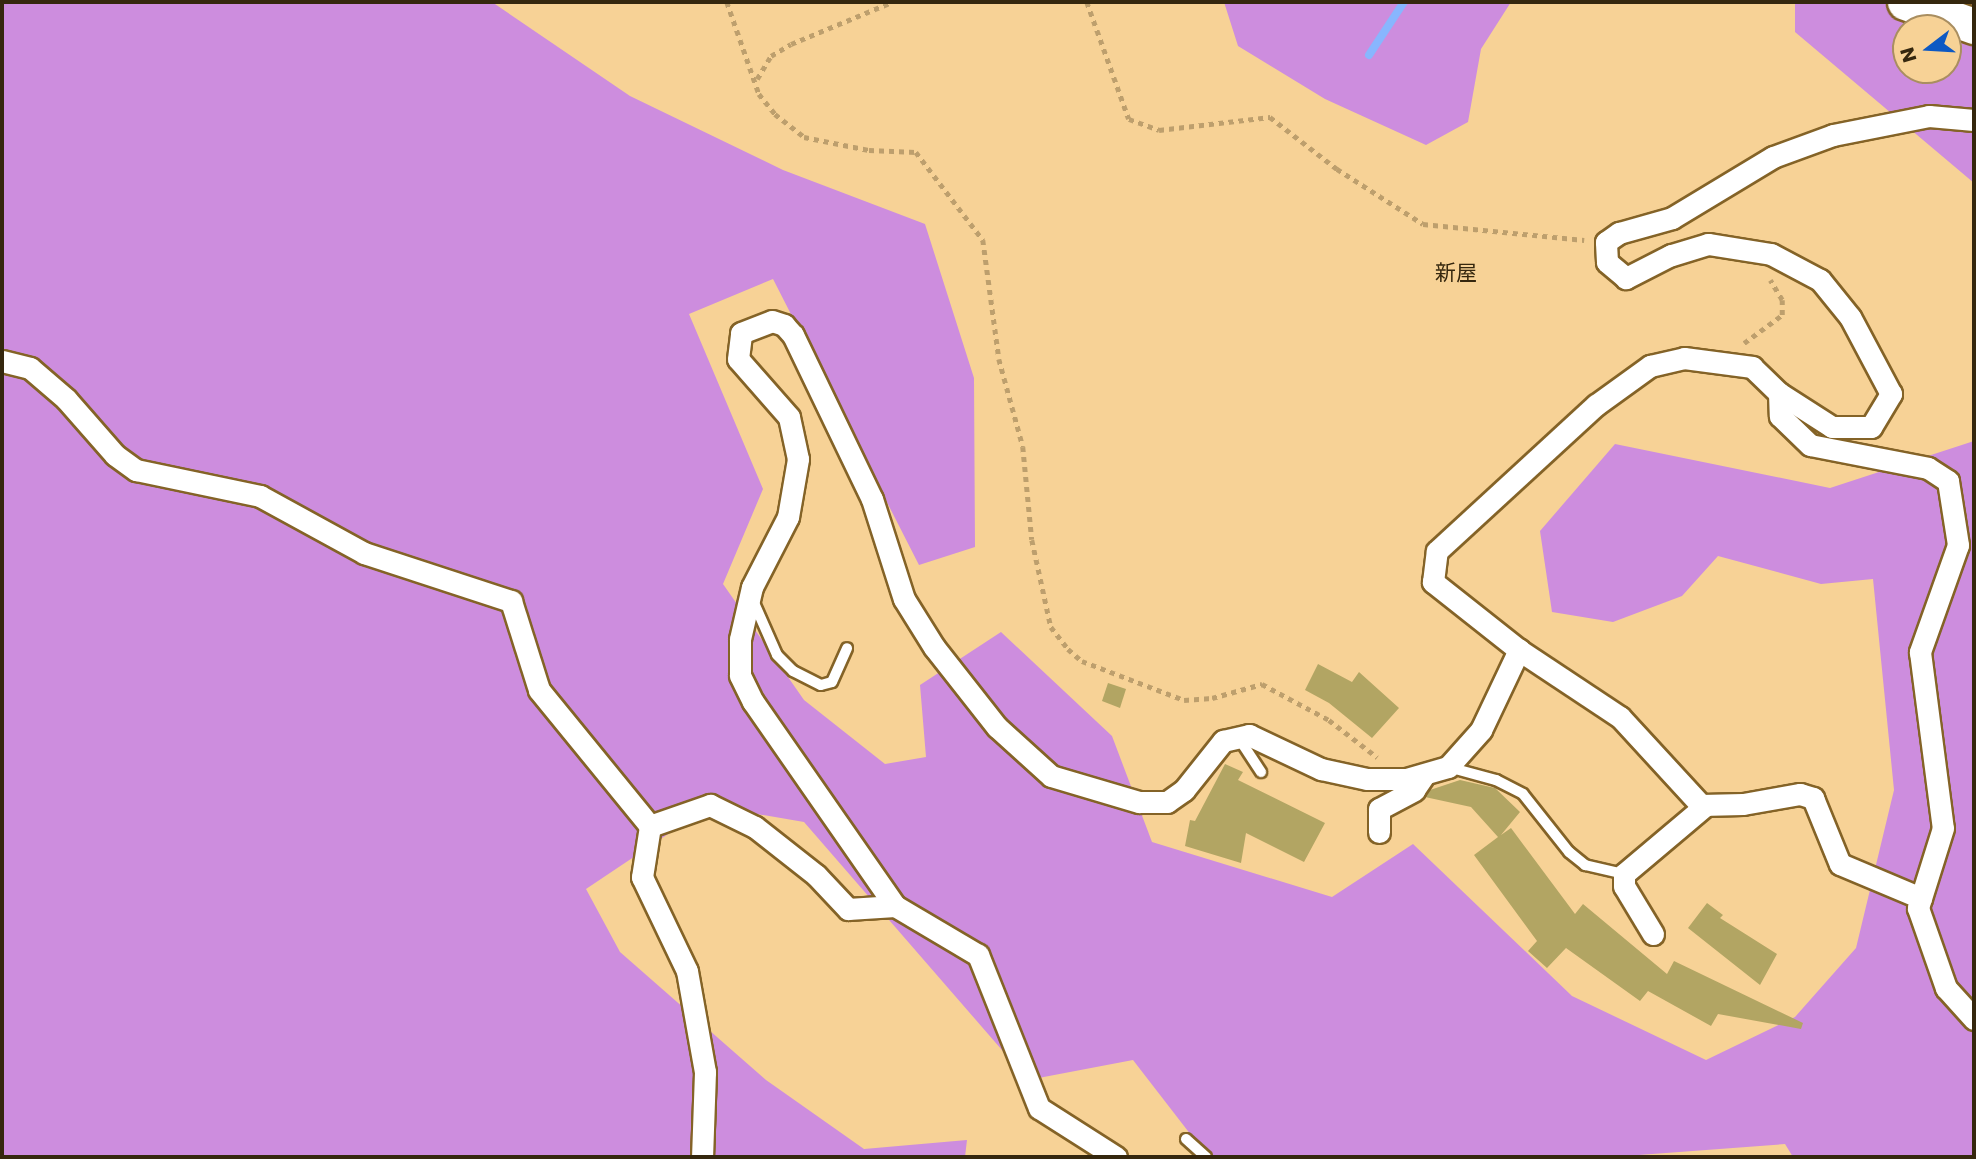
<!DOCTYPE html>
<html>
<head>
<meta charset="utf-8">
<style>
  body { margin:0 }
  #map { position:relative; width:1976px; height:1159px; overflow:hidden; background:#f7d296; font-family:Poppins,"Noto Sans JP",sans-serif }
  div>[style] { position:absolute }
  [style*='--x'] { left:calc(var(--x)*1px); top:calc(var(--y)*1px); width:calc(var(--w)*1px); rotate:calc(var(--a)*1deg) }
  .green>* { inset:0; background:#cd8dde }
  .stream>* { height:8px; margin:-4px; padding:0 4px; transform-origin:4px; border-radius:4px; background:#88b6fe }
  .building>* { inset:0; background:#b2a563 }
  .path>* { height:4.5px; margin-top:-2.25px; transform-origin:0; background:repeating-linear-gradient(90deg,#bd9f6d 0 5px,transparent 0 10px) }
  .roads { filter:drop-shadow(2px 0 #846327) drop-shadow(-2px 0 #846327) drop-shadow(0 2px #846327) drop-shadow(0 -2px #846327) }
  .lane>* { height:10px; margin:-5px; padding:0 5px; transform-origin:5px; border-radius:5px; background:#fff }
  .street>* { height:21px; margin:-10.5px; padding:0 10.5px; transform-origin:10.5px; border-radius:10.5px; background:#fff }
  .primary>* { height:35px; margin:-17.5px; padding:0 17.5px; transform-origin:17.5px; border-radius:17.5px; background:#fff }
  span { translate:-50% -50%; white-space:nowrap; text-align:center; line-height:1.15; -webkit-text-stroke:5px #f7d296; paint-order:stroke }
  .neighbourhood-label { font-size:21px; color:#35270e }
  .frame { position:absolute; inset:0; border:4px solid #35270e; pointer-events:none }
  .north { position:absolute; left:1892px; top:14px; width:70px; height:70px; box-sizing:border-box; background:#f7d296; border:2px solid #a98e60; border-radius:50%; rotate:253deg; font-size:19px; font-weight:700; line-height:28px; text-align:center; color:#35270e }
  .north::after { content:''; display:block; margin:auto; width:24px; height:32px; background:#0d59c3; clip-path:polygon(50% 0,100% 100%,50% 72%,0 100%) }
</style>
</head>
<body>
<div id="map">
  <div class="green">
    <div style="clip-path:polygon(2px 2px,492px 2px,630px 96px,783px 170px,925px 224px,974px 378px,975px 547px,919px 565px,773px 279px,689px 314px,763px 489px,723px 584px,804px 700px,885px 764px,926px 757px,920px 685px,1001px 632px,1112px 736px,1152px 842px,1332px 897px,1413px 844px,1572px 996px,1706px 1060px,1795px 1017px,1856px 948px,1894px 790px,1873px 579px,1821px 584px,1718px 556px,1682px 596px,1613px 622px,1552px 612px,1540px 531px,1615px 444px,1830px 488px,1974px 441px,1974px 1157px,1793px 1157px,1785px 1144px,1612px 1157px,1208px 1157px,1133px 1060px,1028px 1080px,804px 822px,710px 806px,586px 889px,620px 952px,766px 1080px,864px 1149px,967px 1140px,965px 1157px,2px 1157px)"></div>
    <div style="clip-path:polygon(1224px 2px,1511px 2px,1481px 49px,1468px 122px,1426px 145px,1325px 99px,1238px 46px)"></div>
    <div style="clip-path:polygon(evenodd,1795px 2px,1974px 2px,1974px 183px,1795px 32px,1795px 2px,1906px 28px,1948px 28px,1948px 70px,1906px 70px,1906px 28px)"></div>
  </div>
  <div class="stream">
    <div style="--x:1369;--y:55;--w:64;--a:-56.6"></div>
  </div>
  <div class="building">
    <div style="clip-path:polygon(1318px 664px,1352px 682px,1359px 672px,1399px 708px,1372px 738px,1329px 703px,1305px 690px)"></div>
    <div style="clip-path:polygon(1108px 683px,1126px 689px,1120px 708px,1102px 701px)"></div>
    <div style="clip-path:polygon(1225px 764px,1243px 772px,1238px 780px,1325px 823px,1304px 862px,1246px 833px,1241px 863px,1185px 846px,1190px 820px,1195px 821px)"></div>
    <div style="clip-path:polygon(1460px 780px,1495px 788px,1520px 812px,1501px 835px,1511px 828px,1575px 914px,1583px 904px,1667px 974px,1674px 961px,1803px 1023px,1801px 1029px,1718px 1014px,1711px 1026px,1648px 991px,1640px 1001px,1566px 948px,1547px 968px,1528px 951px,1537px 941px,1474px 855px,1498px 837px,1471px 807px,1425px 797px,1430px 790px)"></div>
    <div style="clip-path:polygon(1707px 903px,1723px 915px,1720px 918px,1777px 954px,1760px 985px,1688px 928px)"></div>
  </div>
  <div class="path">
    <div style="--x:727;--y:2;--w:97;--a:70.8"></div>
    <div style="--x:759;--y:94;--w:26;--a:51"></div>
    <div style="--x:775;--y:114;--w:37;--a:38"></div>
    <div style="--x:804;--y:137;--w:66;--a:11.3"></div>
    <div style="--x:869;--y:150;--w:47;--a:2.4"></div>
    <div style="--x:916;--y:152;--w:111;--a:52.7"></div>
    <div style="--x:983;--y:240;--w:120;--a:82.3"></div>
    <div style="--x:999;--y:359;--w:91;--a:74.7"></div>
    <div style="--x:1023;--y:447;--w:93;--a:84.5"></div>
    <div style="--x:1032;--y:540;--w:89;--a:77.7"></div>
    <div style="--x:1051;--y:627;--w:28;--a:52"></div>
    <div style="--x:1068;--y:649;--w:18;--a:41"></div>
    <div style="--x:1082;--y:661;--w:109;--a:20.9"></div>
    <div style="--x:1184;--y:700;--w:28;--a:-4"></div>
    <div style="--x:1212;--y:698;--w:52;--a:-15.6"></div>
    <div style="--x:1262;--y:684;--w:76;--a:28.2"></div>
    <div style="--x:1329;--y:720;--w:61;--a:37.6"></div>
    <div style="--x:1087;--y:2;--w:124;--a:70.3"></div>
    <div style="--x:1129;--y:119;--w:32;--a:20"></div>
    <div style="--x:1159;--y:130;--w:112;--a:-6.7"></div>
    <div style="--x:1270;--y:117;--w:85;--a:37.8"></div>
    <div style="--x:1337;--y:169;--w:102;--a:32.6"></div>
    <div style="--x:1423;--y:224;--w:162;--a:5.7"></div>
    <div style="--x:757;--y:79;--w:27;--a:-59"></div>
    <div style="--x:771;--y:56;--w:23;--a:-31"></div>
    <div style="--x:791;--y:44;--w:109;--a:-22.6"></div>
    <div style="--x:1744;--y:343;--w:47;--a:-36.4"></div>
    <div style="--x:1782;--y:315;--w:15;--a:-90"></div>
    <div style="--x:1782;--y:300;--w:23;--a:-121"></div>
  </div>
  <div class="roads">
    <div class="lane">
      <div style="--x:751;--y:596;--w:64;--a:66.2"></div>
      <div style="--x:777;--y:655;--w:23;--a:45"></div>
      <div style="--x:793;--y:671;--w:31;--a:27"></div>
      <div style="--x:821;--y:685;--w:11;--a:-15"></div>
      <div style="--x:832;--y:682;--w:37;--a:-66"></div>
      <div style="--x:1238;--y:737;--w:42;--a:56.7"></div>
      <div style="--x:1448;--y:767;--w:50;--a:15.2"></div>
      <div style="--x:1496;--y:780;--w:30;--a:27"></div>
      <div style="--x:1523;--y:794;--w:74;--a:51.6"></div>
      <div style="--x:1569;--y:852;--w:21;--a:39"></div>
      <div style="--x:1585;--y:865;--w:40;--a:13"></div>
      <div style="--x:1186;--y:1139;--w:27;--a:42"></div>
    </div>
    <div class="street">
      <div style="--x:2;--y:361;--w:29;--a:14"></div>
      <div style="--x:30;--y:368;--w:48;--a:40.7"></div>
      <div style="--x:66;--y:399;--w:74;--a:48.8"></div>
      <div style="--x:115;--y:455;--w:26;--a:36"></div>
      <div style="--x:136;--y:470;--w:127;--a:11.8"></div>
      <div style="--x:260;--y:496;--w:119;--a:28.7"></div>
      <div style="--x:364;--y:553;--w:155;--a:18.1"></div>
      <div style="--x:511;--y:601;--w:93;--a:72.5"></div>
      <div style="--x:539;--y:690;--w:176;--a:50.8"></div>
      <div style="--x:1779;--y:393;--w:23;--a:88"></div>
      <div style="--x:1780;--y:416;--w:42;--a:44"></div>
      <div style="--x:1810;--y:445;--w:120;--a:11"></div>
      <div style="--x:1928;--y:468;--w:24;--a:33"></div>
      <div style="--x:1948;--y:481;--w:65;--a:81.1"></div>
      <div style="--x:1958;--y:545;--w:114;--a:109.6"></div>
      <div style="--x:1920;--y:652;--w:177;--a:82.6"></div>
      <div style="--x:1943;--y:828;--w:84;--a:107.4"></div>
      <div style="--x:1918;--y:908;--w:85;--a:70.7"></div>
      <div style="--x:1946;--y:988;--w:42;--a:47.9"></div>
      <div style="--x:1519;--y:650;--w:121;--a:33.6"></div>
      <div style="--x:1620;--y:717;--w:120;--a:47.4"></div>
      <div style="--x:1701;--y:805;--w:42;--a:-1.4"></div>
      <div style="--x:1743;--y:804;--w:58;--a:-10"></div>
      <div style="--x:1800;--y:794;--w:14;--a:17"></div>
      <div style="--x:1813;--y:798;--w:71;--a:67.8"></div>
      <div style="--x:1840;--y:864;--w:88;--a:22.8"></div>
      <div style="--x:650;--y:826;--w:52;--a:98.9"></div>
      <div style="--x:642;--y:877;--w:104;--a:64.4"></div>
      <div style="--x:687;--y:971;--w:103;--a:79.9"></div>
      <div style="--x:705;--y:1072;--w:85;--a:92"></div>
      <div style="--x:650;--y:826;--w:64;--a:-19.3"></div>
      <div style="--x:710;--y:805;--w:50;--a:26.1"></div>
      <div style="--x:755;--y:827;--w:78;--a:38.2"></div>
      <div style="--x:816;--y:875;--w:47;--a:46.7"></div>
      <div style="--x:848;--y:909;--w:47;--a:-3.7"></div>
      <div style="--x:1379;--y:832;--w:23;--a:-90"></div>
      <div style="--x:1379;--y:809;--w:40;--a:-28"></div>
      <div style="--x:1414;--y:790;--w:18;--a:-56"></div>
      <div style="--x:1653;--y:934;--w:56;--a:-121.1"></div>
      <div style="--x:1624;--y:886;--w:12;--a:-90"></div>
      <div style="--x:1624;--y:874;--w:107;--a:-40.1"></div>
      <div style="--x:1116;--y:1157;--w:91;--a:-147.5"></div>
      <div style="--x:1039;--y:1108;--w:165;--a:-111.7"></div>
      <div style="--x:978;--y:955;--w:96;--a:-149.4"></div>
      <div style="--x:895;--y:906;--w:249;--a:-124.8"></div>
      <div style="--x:753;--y:702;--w:30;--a:-116"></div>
      <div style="--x:740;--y:675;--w:36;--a:-90"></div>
      <div style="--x:740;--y:639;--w:53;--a:-77"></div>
      <div style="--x:752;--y:587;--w:79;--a:-62.8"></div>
      <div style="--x:788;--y:517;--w:59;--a:-80.2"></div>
      <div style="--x:798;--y:459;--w:43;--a:-102.1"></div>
      <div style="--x:789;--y:417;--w:77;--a:-131.3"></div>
      <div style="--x:738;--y:359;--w:26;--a:-83"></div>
      <div style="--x:741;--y:333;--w:33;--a:-21"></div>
      <div style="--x:772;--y:321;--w:13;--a:18"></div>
      <div style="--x:784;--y:325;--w:13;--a:48"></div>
      <div style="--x:793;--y:335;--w:182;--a:64.3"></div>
      <div style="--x:872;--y:499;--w:105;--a:72.3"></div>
      <div style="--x:904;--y:599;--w:57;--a:58"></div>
      <div style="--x:934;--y:647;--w:102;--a:51.8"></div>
      <div style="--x:997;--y:727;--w:73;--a:42.2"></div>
      <div style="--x:1051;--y:776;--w:92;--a:16.5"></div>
      <div style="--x:1139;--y:802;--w:28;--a:0"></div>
      <div style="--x:1167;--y:802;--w:21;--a:-35"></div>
      <div style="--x:1184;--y:790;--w:63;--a:-51.5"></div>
      <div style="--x:1223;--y:741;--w:27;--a:-13"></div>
      <div style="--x:1249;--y:735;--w:80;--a:25.3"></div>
      <div style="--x:1321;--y:769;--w:47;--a:12.3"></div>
      <div style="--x:1367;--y:779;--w:39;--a:0"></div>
      <div style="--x:1406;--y:779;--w:44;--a:-15.9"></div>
      <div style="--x:1448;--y:767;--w:50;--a:-48.3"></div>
      <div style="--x:1481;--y:730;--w:89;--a:-64.6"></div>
      <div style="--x:1519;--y:650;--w:110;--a:-141.7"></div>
      <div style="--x:1433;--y:582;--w:31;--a:-83"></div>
      <div style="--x:1437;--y:551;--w:216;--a:-42.6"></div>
      <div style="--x:1596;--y:405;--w:67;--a:-35.8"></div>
      <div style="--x:1650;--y:366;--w:35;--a:-13"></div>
      <div style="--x:1684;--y:358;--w:69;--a:7.5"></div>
      <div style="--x:1752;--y:367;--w:37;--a:44"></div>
      <div style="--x:1779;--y:393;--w:63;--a:32.7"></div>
      <div style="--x:1832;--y:427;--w:39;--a:0"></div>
      <div style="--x:1871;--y:427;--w:39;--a:-59"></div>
      <div style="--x:1891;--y:394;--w:87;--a:-118"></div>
      <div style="--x:1850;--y:317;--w:48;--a:-129"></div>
      <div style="--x:1820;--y:280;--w:55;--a:-152"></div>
      <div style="--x:1771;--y:254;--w:64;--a:-171"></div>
      <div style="--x:1708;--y:244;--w:39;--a:163"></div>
      <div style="--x:1671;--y:255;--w:51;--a:152.9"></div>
      <div style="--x:1626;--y:278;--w:25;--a:-140"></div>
      <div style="--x:1607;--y:262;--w:20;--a:-93"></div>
      <div style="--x:1606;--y:242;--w:16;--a:-35"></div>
      <div style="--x:1619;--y:233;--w:55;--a:-15.8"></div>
      <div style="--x:1672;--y:218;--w:118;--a:-31.1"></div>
      <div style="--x:1773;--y:157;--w:64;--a:-20.1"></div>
      <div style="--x:1833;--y:135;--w:98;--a:-11.2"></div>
      <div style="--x:1929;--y:116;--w:45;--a:5.1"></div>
    </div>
    <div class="primary">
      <div style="--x:1905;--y:2;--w:73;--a:19.2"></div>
    </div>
  </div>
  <div class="neighbourhood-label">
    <span style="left:1456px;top:273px">新屋</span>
  </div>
  <div class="frame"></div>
  <div class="north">N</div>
</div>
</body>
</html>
